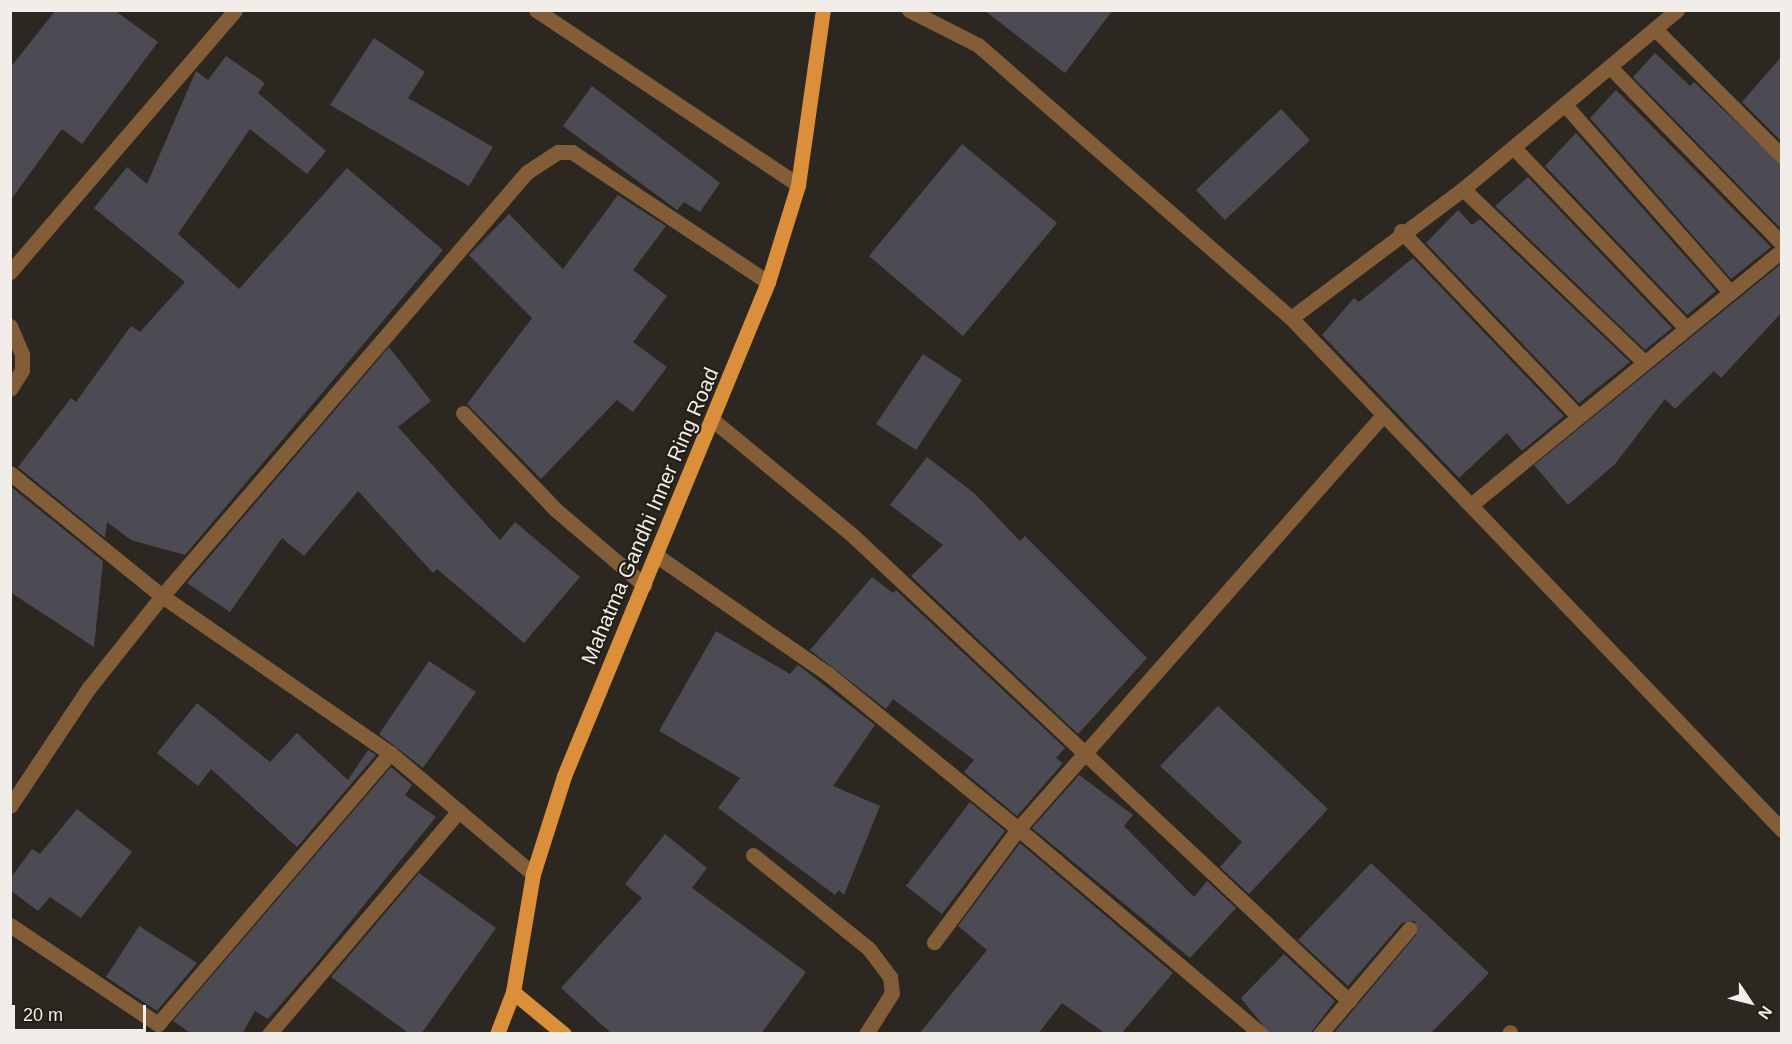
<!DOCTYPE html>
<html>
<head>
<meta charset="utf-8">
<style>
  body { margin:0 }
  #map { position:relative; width:1792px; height:1044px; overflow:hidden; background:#2c2720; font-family:Arial,sans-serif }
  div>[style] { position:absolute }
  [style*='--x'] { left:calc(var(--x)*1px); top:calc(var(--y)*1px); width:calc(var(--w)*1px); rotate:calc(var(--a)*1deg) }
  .building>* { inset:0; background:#4c4b53 }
  .minor>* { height:15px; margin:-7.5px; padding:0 7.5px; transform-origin:7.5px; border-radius:7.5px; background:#825d38 }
  .major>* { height:15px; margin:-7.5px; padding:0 7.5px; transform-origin:7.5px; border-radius:7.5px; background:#db8f3b }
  span { translate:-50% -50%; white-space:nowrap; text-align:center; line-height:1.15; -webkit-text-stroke:4.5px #231e17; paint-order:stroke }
  .street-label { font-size:21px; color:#f1ede8 }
  .frame { position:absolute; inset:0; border:12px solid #f1ede8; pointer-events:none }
  .north { position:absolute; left:1720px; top:972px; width:60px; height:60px; -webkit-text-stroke:4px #231e17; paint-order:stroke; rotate:125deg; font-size:16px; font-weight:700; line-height:24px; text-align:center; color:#f1ede8 }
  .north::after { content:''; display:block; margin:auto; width:21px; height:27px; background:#f1ede8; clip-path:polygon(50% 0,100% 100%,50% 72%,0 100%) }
  .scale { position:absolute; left:12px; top:1005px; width:134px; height:27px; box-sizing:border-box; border:3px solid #f1ede8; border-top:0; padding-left:8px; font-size:18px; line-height:21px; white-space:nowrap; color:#f1ede8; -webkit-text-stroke:4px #231e17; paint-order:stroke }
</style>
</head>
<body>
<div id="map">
  <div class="building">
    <div style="clip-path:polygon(56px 10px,114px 10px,158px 42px,82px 144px,62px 129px,10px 201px,10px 68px)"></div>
    <div style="clip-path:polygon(984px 10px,1113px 10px,1065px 73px)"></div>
    <div style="clip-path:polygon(374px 38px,425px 72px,408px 98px,493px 147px,469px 186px,330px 105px)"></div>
    <div style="clip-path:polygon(1655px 53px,1690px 86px,1694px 82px,1782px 165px,1782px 230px,1633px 77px)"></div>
    <div style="clip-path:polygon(226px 56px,265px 83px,258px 93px,326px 151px,307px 174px,250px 129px,178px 234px,239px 289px,347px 168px,443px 250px,185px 555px,131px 540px,107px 522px,105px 538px,18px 467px,71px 398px,76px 402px,131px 326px,140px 332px,185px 282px,94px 208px,127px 167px,147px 184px,196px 71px,208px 80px)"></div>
    <div style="clip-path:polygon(1782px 56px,1782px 142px,1742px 102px)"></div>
    <div style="clip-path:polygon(592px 86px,720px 183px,700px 212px,684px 202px,677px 210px,563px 126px)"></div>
    <div style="clip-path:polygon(1616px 90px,1771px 247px,1731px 279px,1590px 118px)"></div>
    <div style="clip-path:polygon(1281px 109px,1310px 140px,1225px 220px,1196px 190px)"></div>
    <div style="clip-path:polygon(1576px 133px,1716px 291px,1687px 315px,1545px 166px)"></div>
    <div style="clip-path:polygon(962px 144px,1057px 223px,963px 336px,869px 256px)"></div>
    <div style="clip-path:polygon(1528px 177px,1672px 328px,1645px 350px,1495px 206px)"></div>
    <div style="clip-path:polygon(618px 195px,666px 226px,633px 270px,667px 296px,633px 342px,667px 367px,633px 412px,617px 400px,541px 479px,467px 404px,532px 318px,469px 255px,509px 214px,563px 269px)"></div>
    <div style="clip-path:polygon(1458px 210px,1472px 225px,1480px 219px,1630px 362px,1579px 403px,1426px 243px)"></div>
    <div style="clip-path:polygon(1413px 258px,1564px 416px,1522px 451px,1507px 433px,1459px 478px,1322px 335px,1354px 298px,1359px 302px)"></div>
    <div style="clip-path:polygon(1782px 263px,1782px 312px,1721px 378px,1714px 371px,1675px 409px,1665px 399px,1615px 464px,1568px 505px,1534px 465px)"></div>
    <div style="clip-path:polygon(389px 347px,431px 401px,398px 427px,500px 540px,515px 522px,580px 577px,524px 643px,437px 569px,433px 573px,358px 491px,304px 556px,282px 538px,230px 612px,187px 583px)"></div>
    <div style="clip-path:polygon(923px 354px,962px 380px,916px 450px,876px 424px)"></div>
    <div style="clip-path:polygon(927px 457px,974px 493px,1020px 541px,1025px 536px,1147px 658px,1078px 734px,911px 576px,943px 545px,890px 505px)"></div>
    <div style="clip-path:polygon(10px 486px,103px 561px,94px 647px,10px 592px)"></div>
    <div style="clip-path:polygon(872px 577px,893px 593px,896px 590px,1065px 748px,1056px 758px,1063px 763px,1017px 816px,964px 772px,974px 760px,893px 699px,886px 709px,810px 650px)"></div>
    <div style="clip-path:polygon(716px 631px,790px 674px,798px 665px,875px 725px,833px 786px,880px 806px,844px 895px,839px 890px,835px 895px,718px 808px,740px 778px,659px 731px)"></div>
    <div style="clip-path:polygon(429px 661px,476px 692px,423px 768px,379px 734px)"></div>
    <div style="clip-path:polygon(197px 703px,270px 762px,297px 733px,348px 780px,368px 750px,376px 755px,297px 847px,211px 769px,198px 786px,157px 753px)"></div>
    <div style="clip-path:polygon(1218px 706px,1328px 809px,1249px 894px,1220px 867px,1242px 842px,1160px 766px)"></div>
    <div style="clip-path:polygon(391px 767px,412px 785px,405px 795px,436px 817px,315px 965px,268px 1019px,255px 1011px,242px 1034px,192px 1034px,173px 1021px)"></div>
    <div style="clip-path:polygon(1079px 775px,1133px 815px,1124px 826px,1194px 897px,1207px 881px,1236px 908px,1190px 958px,1032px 828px)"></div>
    <div style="clip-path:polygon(970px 802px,1005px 831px,942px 914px,906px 886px)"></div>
    <div style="clip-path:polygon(77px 809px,132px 852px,81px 918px,50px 897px,38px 911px,10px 890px,10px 879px,32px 849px,40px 854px)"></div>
    <div style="clip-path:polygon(665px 834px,707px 868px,692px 888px,806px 972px,761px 1034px,612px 1034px,561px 988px,642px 898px,625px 884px)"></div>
    <div style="clip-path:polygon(1020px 843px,1173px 973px,1121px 1034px,1106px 1034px,1062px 1003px,1038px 1034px,919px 1034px,987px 950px,958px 926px)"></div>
    <div style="clip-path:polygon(1371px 863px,1489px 973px,1430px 1034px,1333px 1034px,1416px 935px,1415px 921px,1402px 923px,1348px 986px,1298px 940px)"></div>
    <div style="clip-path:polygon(419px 873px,496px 928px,421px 1034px,410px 1034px,331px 977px)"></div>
    <div style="clip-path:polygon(139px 926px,197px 963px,157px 1011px,106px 977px)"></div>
    <div style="clip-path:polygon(1284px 954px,1335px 1001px,1310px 1034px,1270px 1034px,1241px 998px)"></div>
  </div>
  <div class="minor">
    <div style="--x:536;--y:10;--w:315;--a:33.7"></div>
    <div style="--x:909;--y:10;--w:77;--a:26.9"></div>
    <div style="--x:978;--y:45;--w:415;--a:41.1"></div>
    <div style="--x:1291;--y:318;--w:709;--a:46.2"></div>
    <div style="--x:1655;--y:29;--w:180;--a:45"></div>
    <div style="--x:1611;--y:68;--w:245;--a:45.8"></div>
    <div style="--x:1566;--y:106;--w:248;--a:48.6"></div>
    <div style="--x:1514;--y:148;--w:248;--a:46.3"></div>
    <div style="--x:1463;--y:189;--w:249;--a:43.7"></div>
    <div style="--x:1401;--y:231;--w:255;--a:46.3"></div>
    <div style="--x:10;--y:272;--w:345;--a:-49.3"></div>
    <div style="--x:1291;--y:318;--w:215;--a:-36.9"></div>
    <div style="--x:1463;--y:189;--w:279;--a:-39.9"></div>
    <div style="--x:10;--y:326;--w:30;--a:67"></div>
    <div style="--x:22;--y:354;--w:16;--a:90"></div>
    <div style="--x:22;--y:370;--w:22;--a:122"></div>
    <div style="--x:463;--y:413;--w:134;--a:46.2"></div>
    <div style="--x:556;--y:510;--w:116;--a:40.4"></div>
    <div style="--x:714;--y:421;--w:176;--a:39.5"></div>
    <div style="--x:850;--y:533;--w:684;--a:43.16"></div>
    <div style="--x:10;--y:473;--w:196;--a:39"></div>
    <div style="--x:162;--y:596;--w:559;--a:-49.28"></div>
    <div style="--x:527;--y:172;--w:37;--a:-33"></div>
    <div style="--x:558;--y:152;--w:14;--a:0"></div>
    <div style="--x:572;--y:152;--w:235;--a:33.6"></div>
    <div style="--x:1472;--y:504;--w:401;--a:-39.3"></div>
    <div style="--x:657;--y:556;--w:208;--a:34.6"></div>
    <div style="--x:828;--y:674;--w:245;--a:39.2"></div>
    <div style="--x:1018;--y:829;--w:141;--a:126.6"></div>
    <div style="--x:10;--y:806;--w:141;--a:-56.3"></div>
    <div style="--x:88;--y:689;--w:119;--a:-51.5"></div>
    <div style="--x:162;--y:596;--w:277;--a:34.6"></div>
    <div style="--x:390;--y:753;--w:187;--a:40.2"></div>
    <div style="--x:753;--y:855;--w:149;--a:39"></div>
    <div style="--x:869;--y:949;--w:35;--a:53"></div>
    <div style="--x:890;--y:977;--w:16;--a:83"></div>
    <div style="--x:892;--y:993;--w:49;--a:122.4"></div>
    <div style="--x:10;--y:925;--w:178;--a:33.8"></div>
    <div style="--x:158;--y:1024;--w:357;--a:-49.4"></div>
    <div style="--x:269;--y:1034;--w:293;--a:-49.6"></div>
    <div style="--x:1261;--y:1034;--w:318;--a:-139.8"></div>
    <div style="--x:1018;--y:829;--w:553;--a:-48.59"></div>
    <div style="--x:1320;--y:1034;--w:138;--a:-49.7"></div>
    <div style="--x:1509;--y:1034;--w:2;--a:-63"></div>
  </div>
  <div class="major">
    <div style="--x:513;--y:992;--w:66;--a:39.5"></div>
    <div style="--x:497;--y:1034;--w:45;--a:-69.1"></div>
    <div style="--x:513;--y:992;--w:120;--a:-80.4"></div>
    <div style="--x:533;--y:874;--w:103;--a:-72.4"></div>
    <div style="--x:564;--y:776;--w:534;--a:-67.56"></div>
    <div style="--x:768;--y:282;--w:102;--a:-72.8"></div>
    <div style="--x:798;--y:185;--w:177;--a:-81.9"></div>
  </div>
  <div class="street-label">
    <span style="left:650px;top:516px;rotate:-67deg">Mahatma Gandhi Inner Ring Road</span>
  </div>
  <div class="frame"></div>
  <div class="north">N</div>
  <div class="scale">20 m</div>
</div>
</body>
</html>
